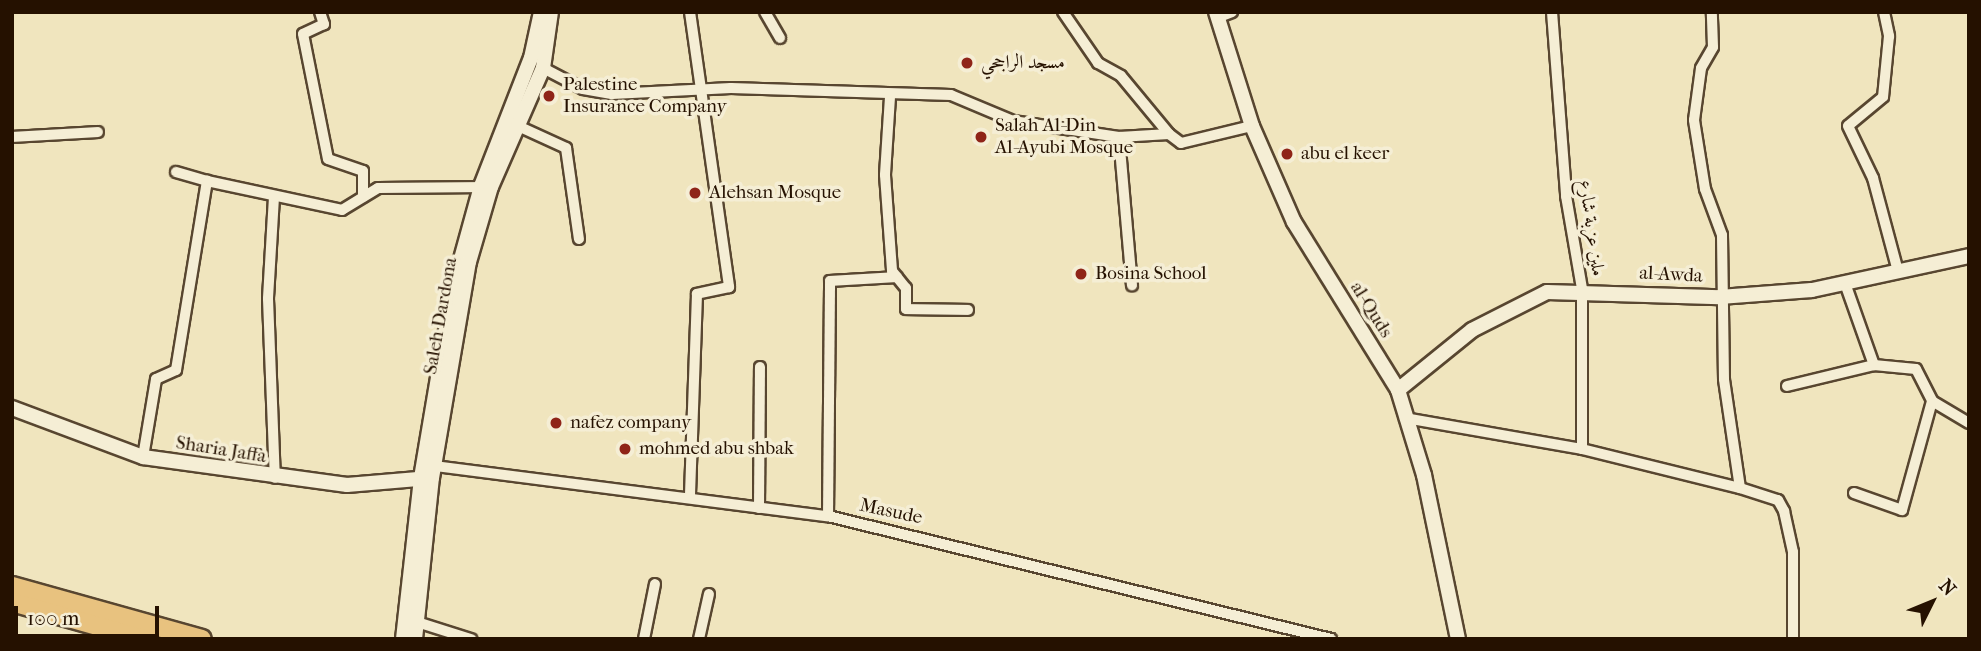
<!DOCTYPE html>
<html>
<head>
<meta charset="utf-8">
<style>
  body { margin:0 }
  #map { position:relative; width:1981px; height:651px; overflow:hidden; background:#f0e5be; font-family:"IM FELL French Canon",Amiri,serif }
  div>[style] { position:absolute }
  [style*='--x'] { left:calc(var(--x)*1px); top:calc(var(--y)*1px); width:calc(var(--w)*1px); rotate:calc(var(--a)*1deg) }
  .roads { filter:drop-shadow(2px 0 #584630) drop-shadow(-2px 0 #584630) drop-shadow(0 2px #584630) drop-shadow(0 -2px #584630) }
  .street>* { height:10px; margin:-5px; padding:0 5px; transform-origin:5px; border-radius:5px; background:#f5eed5 }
  .secondary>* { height:14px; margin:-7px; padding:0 7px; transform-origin:7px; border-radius:7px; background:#f5eed5 }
  .highway>* { height:18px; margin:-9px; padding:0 9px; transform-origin:9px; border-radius:9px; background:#e8c27f }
  .dots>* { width:19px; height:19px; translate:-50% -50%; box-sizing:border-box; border:4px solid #f5eed5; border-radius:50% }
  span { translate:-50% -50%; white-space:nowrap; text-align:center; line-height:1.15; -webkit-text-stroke:7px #f5eed5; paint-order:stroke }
  .poi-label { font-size:19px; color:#251100 }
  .left { translate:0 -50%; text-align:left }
  .street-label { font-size:19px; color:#251100 }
  .frame { position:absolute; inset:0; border:14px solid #251100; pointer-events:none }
  .north { position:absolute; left:1897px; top:567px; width:70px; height:70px; -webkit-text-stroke:5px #f5eed5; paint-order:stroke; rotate:47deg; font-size:19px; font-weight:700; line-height:28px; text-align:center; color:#251100 }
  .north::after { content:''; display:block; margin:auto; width:24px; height:32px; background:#251100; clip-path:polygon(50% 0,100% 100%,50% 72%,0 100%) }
  .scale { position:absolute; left:14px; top:606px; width:145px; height:32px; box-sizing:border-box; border:4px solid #251100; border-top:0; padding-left:9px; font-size:21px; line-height:24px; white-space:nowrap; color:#251100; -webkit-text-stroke:5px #f5eed5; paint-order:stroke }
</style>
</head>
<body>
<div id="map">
  <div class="roads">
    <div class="street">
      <div style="--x:320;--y:12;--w:13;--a:72"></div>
      <div style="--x:324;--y:24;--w:23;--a:155"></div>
      <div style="--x:303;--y:34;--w:127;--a:78.7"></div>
      <div style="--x:328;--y:159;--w:37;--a:19"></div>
      <div style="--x:363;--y:171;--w:26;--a:90"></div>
      <div style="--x:690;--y:12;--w:278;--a:81.9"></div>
      <div style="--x:729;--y:287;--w:33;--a:168"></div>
      <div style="--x:697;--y:294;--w:204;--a:92"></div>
      <div style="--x:765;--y:12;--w:30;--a:60"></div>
      <div style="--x:1063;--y:12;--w:62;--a:55.5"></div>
      <div style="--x:1098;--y:63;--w:26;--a:29"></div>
      <div style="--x:1121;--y:76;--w:75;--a:50.4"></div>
      <div style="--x:1552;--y:12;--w:185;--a:85.6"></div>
      <div style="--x:1566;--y:196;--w:94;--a:80.2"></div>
      <div style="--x:1582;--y:289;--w:160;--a:90"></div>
      <div style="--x:1884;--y:12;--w:25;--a:78"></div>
      <div style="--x:1889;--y:36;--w:61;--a:95.6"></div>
      <div style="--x:1883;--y:97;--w:45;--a:140.4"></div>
      <div style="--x:1848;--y:126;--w:58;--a:64.3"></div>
      <div style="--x:1873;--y:178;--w:96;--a:75"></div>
      <div style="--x:1219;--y:17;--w:14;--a:-21"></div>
      <div style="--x:543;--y:68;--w:45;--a:27.7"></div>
      <div style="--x:583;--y:89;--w:29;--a:10"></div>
      <div style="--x:612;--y:94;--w:119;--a:-2.9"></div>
      <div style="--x:731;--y:88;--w:220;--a:1.8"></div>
      <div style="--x:951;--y:95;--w:67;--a:22.8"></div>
      <div style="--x:1013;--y:121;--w:107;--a:8.6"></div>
      <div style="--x:1119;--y:137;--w:50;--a:-3.4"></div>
      <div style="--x:1169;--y:134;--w:15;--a:37"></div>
      <div style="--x:1181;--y:143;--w:73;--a:-13.5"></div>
      <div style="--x:890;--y:97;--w:78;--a:93.7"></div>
      <div style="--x:885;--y:175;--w:96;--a:85.8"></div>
      <div style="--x:892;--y:271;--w:22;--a:51"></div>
      <div style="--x:906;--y:288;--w:21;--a:90"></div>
      <div style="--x:906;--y:309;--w:62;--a:0.9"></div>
      <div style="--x:518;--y:126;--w:53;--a:24.6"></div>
      <div style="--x:566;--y:148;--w:92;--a:81.9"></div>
      <div style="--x:12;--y:137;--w:86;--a:-3.3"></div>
      <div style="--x:1119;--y:137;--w:149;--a:85"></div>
      <div style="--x:176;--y:172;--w:32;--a:16"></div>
      <div style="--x:274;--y:197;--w:102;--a:93.4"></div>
      <div style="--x:268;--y:299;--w:179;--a:87.8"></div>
      <div style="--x:1846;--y:286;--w:84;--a:70.5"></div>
      <div style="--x:1787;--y:386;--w:89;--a:-13.6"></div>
      <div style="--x:1874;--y:365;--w:42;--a:5.4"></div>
      <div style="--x:1916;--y:369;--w:36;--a:63"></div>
      <div style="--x:1932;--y:401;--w:43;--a:30.7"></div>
      <div style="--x:1405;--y:418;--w:180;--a:9.9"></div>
      <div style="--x:1582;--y:449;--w:163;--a:13.9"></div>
      <div style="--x:1740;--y:488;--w:110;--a:-98.4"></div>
      <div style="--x:1724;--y:379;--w:144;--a:-90.8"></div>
      <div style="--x:1722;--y:235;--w:49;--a:-110.3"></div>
      <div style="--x:1705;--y:189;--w:70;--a:-99.1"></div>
      <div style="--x:1694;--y:120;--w:52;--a:-82.3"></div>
      <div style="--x:1701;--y:68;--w:24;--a:-60"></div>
      <div style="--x:1713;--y:47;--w:35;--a:-92"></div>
      <div style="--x:143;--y:457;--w:79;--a:-80.5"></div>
      <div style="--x:156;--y:379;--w:22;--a:-24"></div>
      <div style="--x:176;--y:370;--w:192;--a:-80.7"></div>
      <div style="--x:207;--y:181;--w:138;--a:12.1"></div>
      <div style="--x:342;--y:210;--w:42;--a:-31.4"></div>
      <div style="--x:378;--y:188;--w:109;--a:-0.5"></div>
      <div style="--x:435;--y:466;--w:396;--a:7.3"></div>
      <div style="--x:828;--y:516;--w:518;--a:13.74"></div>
      <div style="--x:1740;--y:488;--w:40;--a:18"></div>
      <div style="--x:1778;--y:500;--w:13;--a:61"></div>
      <div style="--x:1784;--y:511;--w:42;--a:77.6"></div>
      <div style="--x:1793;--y:552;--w:87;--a:90"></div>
      <div style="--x:1854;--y:493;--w:51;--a:19.5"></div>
      <div style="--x:1902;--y:510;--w:113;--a:-74.6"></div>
      <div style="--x:759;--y:508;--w:141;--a:-89.6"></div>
      <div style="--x:828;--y:516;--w:235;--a:-89.5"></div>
      <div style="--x:830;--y:281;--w:67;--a:-3.4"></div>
      <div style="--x:417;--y:622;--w:57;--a:17.5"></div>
      <div style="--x:644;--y:639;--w:56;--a:-78.7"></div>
      <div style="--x:699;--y:639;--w:46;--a:-77.5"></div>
    </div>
    <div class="secondary">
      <div style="--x:1216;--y:12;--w:120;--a:72.5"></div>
      <div style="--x:1252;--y:126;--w:105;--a:66.4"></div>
      <div style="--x:1294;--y:222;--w:198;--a:58.2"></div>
      <div style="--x:1398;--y:390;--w:89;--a:73"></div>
      <div style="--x:1424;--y:475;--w:167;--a:78.3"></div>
      <div style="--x:1398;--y:390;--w:95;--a:-39"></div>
      <div style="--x:1472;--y:330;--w:84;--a:-26.9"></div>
      <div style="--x:1547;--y:292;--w:173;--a:1.7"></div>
      <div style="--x:1720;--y:297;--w:92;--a:-4.4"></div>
      <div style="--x:1812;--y:290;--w:161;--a:-12.2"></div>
      <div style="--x:12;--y:408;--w:140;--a:20.5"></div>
      <div style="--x:143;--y:457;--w:206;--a:7.8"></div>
      <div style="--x:347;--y:485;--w:83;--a:-4.8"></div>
      <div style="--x:403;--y:639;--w:162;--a:-83.6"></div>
      <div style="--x:421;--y:478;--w:193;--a:-80.4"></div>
      <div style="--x:453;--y:288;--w:106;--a:-74.6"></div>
      <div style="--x:481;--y:186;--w:137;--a:-68.7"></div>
      <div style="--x:531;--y:58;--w:47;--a:-77.7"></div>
      <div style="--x:415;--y:639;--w:162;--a:-84"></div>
      <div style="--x:432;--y:478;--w:219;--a:-80.3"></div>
      <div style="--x:469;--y:262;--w:78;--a:-73.7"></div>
      <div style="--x:491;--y:187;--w:130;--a:-66.4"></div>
      <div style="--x:543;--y:68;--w:57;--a:-81.9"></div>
    </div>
    <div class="highway">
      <div style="--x:12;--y:586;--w:197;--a:15.6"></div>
      <div style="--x:12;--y:602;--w:137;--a:15.7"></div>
    </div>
  </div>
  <div class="dots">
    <div style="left:967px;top:63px;background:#8f2418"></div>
    <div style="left:549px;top:96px;background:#8f2418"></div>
    <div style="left:981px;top:137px;background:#8f2418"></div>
    <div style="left:1287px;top:154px;background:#8f2418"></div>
    <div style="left:695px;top:193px;background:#8f2418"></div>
    <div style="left:1081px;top:274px;background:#8f2418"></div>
    <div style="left:556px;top:423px;background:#8f2418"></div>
    <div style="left:625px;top:449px;background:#8f2418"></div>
  </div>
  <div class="poi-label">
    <span class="left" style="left:981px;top:63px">مسجد الراجحي</span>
    <span class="left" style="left:563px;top:96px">Palestine<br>Insurance Company</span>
    <span class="left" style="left:995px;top:137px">Salah Al-Din<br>Al-Ayubi Mosque</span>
    <span class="left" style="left:1301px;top:154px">abu el keer</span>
    <span class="left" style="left:709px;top:193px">Alehsan Mosque</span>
    <span class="left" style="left:1095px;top:274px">Bosina School</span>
    <span class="left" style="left:570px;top:423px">nafez company</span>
    <span class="left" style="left:639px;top:449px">mohmed abu shbak</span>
  </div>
  <div class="street-label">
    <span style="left:1591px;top:228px;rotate:82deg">ملين عزبة شارع</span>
    <span style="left:1671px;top:275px;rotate:3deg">al-Awda</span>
    <span style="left:1371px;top:310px;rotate:58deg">al-Quds</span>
    <span style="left:441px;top:316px;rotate:-80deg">Saleh Dardona</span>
    <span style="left:221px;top:450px;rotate:9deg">Sharia Jaffa</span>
    <span style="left:891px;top:512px;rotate:12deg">Masude</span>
  </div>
  <div class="frame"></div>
  <div class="north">N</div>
  <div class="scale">100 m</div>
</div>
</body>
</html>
